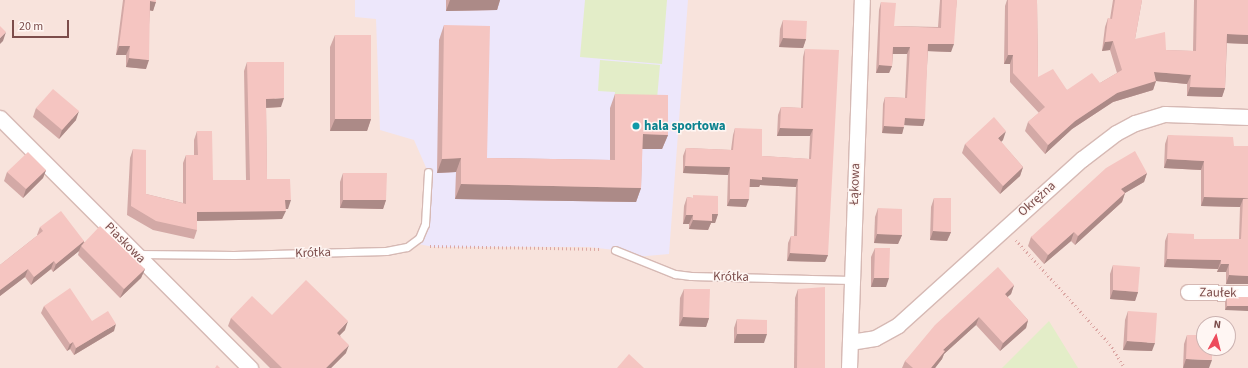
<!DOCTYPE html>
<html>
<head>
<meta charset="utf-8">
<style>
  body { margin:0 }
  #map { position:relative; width:1248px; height:368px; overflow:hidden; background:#fef1eb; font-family:"Source Sans 3",sans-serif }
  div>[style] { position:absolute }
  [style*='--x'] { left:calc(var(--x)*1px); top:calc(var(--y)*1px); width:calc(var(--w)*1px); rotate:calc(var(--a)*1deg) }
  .residential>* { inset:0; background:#f8e3dc }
  .education>* { inset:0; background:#ede7fb }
  .green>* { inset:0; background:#e3edc8 }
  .path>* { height:2.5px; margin-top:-1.25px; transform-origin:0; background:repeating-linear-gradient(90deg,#dba6a3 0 1px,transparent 0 4px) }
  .roads { filter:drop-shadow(1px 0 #d6b9b4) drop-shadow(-1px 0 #d6b9b4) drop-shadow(0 1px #d6b9b4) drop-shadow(0 -1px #d6b9b4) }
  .service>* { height:7px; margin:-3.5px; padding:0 3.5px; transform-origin:3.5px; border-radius:3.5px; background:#fff }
  .minor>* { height:15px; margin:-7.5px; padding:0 7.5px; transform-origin:7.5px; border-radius:7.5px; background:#fff }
  .wall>* { inset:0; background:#d3a9a6 }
  .shaded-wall>* { inset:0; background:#ac8a87 }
  .building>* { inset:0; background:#f5c5c1 }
  .dots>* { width:11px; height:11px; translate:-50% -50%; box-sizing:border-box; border:2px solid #fff6f3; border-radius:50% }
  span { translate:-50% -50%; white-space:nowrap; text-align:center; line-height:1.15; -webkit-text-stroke:3px #fff6f3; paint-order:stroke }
  .culture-label { font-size:13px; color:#0d838f; font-weight:700 }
  .left { translate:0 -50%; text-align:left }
  .street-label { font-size:13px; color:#7c4d4b }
  .north { position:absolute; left:1196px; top:316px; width:40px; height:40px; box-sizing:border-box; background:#fff6f3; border:1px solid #cbb2b0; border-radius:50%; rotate:7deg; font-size:11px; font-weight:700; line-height:16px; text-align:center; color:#7c4d4b }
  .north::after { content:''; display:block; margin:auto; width:14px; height:18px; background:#ed4b5c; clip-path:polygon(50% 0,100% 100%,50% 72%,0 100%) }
  .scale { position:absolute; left:12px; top:20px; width:57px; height:18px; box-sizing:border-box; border:2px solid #7c4d4b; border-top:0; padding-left:5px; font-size:12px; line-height:14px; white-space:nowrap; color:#7c4d4b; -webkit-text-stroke:3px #fff6f3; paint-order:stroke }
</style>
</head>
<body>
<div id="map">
  <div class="residential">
    <div style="clip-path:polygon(evenodd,0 0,1248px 0,1248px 368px,0 368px,0 0,1204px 324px,1228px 324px,1228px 348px,1204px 348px,1204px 324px)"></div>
  </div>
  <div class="education">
    <div style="clip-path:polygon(355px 0,688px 0,669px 254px,635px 257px,615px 250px,588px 247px,434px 247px,413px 243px,425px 224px,428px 172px,414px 140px,380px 130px,376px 19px,355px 17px)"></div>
  </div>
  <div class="green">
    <div style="clip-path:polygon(585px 0,667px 0,662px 64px,580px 57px)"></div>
    <div style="clip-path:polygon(600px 60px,660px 65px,657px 99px,614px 102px,615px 92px,598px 91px)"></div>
    <div style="clip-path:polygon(1049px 321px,1078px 368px,1002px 368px)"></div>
  </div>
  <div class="path">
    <div style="--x:1016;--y:240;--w:140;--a:47.9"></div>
    <div style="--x:1110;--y:344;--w:28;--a:58"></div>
    <div style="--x:430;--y:246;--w:172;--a:1"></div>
  </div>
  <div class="roads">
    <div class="service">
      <div style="--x:615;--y:250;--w:65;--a:21.8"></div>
      <div style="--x:675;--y:274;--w:16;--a:7"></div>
      <div style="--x:691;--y:276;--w:160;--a:1.4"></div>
      <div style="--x:138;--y:254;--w:96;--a:0.6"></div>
      <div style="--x:234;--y:255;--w:152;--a:-1.5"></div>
      <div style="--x:386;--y:251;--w:21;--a:-11"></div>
      <div style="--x:407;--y:247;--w:15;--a:-37"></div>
      <div style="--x:419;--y:238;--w:15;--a:-67"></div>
      <div style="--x:425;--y:224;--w:52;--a:-86.7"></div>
    </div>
    <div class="minor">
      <div style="--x:0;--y:118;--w:354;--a:45"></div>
      <div style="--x:1188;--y:292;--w:60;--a:1"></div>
      <div style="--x:850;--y:342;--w:25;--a:-9"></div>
      <div style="--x:875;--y:338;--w:26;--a:-29"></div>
      <div style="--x:898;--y:325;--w:248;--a:-42.1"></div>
      <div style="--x:1082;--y:159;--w:43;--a:-37.4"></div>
      <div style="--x:1116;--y:133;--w:21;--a:-28"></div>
      <div style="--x:1135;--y:123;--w:31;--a:-17"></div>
      <div style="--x:1165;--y:114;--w:83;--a:2.1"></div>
      <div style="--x:849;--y:368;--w:368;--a:-88"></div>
    </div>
  </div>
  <div class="wall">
    <div style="clip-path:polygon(123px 0,156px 0,153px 11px,150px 10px,146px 69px,126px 67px,126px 55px,116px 55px)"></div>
    <div style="clip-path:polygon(446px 0,500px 0,497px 10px,446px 11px)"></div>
    <div style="clip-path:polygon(940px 0,957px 0,951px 52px,928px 51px,923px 126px,904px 125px,902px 134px,882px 133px,883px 104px,885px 97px,905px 98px,907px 54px,893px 54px,892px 66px,889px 73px,876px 73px,879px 10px,881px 2px,894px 26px,938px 27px)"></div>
    <div style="clip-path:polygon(1007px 0,1037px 0,1038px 77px,1067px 90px,1100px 83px,1117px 73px,1110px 50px,1102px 51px,1105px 27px,1108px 18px,1110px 19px,1113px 0,1142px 0,1135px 39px,1166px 50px,1193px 51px,1194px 0,1248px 0,1248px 44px,1227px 43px,1225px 88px,1222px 97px,1187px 96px,1187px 84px,1156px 81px,1153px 90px,1113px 102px,1072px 129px,1045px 154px,1025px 131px,1028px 122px,1039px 113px,1010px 82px,1010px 64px,1004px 64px,1005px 6px)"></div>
    <div style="clip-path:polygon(783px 20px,806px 39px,803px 48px,779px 47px,780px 29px)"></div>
    <div style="clip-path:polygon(444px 25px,487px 158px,610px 160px,610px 108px,615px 94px,668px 135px,662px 149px,642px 149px,641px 188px,636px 202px,455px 199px,456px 172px,437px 173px,439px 40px)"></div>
    <div style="clip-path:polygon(335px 35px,371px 119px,367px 131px,330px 131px,330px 47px)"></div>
    <div style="clip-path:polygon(805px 49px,828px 255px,825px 262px,787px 261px,788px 243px,791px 236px,794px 236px,796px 187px,760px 185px,759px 187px,749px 187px,746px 207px,727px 206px,728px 175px,683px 173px,683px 156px,686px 148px,731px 150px,733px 135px,735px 128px,762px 156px,809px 159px,810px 136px,777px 136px,778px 115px,781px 107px,801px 108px,803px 57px)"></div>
    <div style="clip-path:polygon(247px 62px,281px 107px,266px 108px,267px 179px,288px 209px,286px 209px,282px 219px,197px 221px,197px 230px,194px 239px,153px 230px,127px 215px,130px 158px,133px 149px,146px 194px,183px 203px,183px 163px,186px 155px,194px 155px,194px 140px,197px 131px,213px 180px,246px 180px,244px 71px)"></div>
    <div style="clip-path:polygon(36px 108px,76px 120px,59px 139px,33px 117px)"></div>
    <div style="clip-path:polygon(1168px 135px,1234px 146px,1248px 146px,1248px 284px,1226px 284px,1226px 272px,1217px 272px,1218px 269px,1164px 267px,1165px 241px,1168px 233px,1194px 239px,1239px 239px,1240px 207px,1201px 206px,1201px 170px,1164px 168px,1165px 144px)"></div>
    <div style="clip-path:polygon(1003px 140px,1001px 142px,1023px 167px,1020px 176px,1000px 194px,962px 153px,965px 144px)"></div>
    <div style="clip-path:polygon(46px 170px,43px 178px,23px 198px,4px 181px,7px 172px)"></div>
    <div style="clip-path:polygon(343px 173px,386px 200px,383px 209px,340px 208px,340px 182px)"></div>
    <div style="clip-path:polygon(1147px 173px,1144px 182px,1125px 193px,1122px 202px,1075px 245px,1071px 241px,1044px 264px,1028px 246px,1031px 237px)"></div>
    <div style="clip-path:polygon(693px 195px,718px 214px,715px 223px,711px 223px,708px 230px,689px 229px,689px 224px,683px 224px,684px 206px,687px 197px,693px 198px)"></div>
    <div style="clip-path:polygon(934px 198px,951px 232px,947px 241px,930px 240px,931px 207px)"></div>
    <div style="clip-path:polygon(878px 208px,902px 235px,898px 244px,874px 243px,875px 217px)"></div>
    <div style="clip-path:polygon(40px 227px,84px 241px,84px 242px,145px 269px,141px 278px,120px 298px,78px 255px,79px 251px,53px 272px,51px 269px,31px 285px,25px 277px,0 296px,0 265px,38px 235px,37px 235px)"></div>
    <div style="clip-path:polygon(875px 248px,886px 287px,871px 287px,871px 257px)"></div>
    <div style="clip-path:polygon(1113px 265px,1138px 292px,1135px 301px,1110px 299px,1110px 274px)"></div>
    <div style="clip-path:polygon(1014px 285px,1011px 294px,1007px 297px,1028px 320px,1026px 328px,1000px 351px,976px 325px,944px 354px,942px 359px,935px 368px,902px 368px,905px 361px)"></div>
    <div style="clip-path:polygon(684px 289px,709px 318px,706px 327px,679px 326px,680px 298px)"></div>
    <div style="clip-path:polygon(798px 289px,825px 368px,794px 368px,795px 298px)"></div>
    <div style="clip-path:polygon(1227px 297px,1248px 297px,1225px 310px,1225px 302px)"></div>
    <div style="clip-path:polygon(44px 306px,114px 331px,74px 355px,70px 349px,67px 351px,41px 313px)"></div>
    <div style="clip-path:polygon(1128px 311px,1152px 351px,1123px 350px,1125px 320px)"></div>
    <div style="clip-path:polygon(272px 315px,345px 330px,340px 335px,346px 353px,331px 368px,270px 368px,228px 326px,231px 318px)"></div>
    <div style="clip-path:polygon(737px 319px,764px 343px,734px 343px,734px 328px)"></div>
    <div style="clip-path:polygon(1187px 335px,1204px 335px,1183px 368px,1184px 344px)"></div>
  </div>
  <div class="shaded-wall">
    <div style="clip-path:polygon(450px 0,500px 0,497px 10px,446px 11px)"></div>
    <div style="clip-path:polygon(150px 1px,156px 2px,153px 11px,147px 10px)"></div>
    <div style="clip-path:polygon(6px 32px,3px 41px,0 44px,0 38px)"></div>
    <div style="clip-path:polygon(1227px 34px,1248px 35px,1248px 44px,1224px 43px)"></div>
    <div style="clip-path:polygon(783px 38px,806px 39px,803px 48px,779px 47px)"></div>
    <div style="clip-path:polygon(1113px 41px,1110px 50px,1102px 51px,1105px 42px)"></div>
    <div style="clip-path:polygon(928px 44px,954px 44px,951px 52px,925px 51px)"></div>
    <div style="clip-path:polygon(119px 46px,130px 46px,126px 55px,116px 55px)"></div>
    <div style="clip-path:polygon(893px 47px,910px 47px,907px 54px,891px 54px)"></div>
    <div style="clip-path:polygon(1008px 55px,1013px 55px,1010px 64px,1004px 64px)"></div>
    <div style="clip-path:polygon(129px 58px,149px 60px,146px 69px,126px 67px)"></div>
    <div style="clip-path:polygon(879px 65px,892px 66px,889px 73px,876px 73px)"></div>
    <div style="clip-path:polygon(1154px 72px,1191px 75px,1187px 84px,1156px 81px,1153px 90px,1113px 102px,1072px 129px,1045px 154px,1048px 145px,1075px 121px,1117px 93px)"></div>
    <div style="clip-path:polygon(1190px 87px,1225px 88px,1222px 97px,1187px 96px)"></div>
    <div style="clip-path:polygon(284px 98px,281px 107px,263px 108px,266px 99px)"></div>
    <div style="clip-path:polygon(79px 111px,76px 120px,59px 139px,62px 130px)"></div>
    <div style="clip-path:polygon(905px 118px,925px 119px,923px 126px,902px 125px)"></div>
    <div style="clip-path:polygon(335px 119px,371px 119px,367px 131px,330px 131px)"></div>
    <div style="clip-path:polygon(884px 126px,904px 127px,902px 134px,882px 133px)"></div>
    <div style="clip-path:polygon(780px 128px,813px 129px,810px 136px,777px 136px)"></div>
    <div style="clip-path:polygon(1006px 131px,1003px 140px,995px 147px,998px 138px)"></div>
    <div style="clip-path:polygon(643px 134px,668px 135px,662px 149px,638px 149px)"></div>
    <div style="clip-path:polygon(461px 158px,456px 172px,437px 173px,442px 159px)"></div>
    <div style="clip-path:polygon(1167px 159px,1204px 161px,1201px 170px,1164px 168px)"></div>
    <div style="clip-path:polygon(685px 166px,730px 167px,728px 175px,683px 173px)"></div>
    <div style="clip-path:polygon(1023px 167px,1020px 176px,1000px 194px,1003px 186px)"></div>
    <div style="clip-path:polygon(46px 170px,43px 178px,23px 198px,26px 189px)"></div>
    <div style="clip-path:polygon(1147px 173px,1144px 182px,1125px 193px,1122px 202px,1075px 245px,1078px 236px,1121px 189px)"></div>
    <div style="clip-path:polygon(762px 177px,798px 179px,796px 187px,760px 185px,759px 187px,747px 187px,750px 179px)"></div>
    <div style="clip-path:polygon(461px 184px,641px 188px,636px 202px,455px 199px)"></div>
    <div style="clip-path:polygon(1204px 197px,1248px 198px,1243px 199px,1240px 207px,1201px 206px)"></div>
    <div style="clip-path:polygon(730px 199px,749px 199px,746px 207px,727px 206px)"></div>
    <div style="clip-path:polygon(285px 200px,291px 200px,288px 209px,282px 209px)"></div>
    <div style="clip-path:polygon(343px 200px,386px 200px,383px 209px,340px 208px)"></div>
    <div style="clip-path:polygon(286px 211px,282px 219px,194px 221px,197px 212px)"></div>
    <div style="clip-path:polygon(712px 214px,718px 214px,715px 223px,711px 223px,708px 230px,689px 229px,693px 220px)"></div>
    <div style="clip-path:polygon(686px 215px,693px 215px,689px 224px,683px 224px)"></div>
    <div style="clip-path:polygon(933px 231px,951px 232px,947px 241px,930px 240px)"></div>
    <div style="clip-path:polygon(1074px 232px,1071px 241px,1044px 264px,1048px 255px)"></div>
    <div style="clip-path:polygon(877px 234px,902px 235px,898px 244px,874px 243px)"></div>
    <div style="clip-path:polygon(84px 241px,82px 247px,81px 246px,79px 251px,53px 272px,56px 264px)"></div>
    <div style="clip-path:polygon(790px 253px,828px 255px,825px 262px,787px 261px)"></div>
    <div style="clip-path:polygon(1167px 259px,1221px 260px,1218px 269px,1164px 267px)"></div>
    <div style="clip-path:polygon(54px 261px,51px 269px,31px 285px,34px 277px)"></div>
    <div style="clip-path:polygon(1221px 264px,1229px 264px,1226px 272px,1217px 272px)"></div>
    <div style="clip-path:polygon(28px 269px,25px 277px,0 296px,0 290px)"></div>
    <div style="clip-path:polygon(145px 269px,141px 278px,120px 298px,124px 289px)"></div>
    <div style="clip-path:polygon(1229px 275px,1248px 276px,1248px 284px,1226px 284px)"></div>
    <div style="clip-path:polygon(874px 278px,889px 278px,886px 287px,871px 287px)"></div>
    <div style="clip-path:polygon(1014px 285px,1011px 294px,1002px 302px,1005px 294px)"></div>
    <div style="clip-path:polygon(1113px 290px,1138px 292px,1135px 301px,1110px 299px)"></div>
    <div style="clip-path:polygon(1227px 306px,1248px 306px,1248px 311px,1225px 310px)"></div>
    <div style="clip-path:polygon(683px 317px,709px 318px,706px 327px,679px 326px)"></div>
    <div style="clip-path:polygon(979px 317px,976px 325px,944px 354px,942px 359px,935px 368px,931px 368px,943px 350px)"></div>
    <div style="clip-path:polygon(1028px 320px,1026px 328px,1000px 351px,1003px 343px)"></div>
    <div style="clip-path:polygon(348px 321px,345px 330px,334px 341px,337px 333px)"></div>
    <div style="clip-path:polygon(116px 324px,114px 331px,74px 355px,76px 348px)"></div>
    <div style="clip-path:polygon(737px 334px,767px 334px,764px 343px,734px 343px)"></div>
    <div style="clip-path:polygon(1127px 341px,1155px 343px,1152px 351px,1123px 350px)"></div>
    <div style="clip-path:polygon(73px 342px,70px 349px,67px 351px,70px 344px)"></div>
    <div style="clip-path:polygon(349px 345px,346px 353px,331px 368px,326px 368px)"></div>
    <div style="clip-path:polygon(1186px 359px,1212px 360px,1209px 368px,1183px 368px)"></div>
  </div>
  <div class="building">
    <div style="clip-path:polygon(125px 0,156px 0,156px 2px,150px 1px,149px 60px,129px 58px,130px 46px,119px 46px)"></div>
    <div style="clip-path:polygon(942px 0,957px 0,954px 44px,928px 44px,925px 119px,905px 118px,904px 127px,884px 126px,885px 97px,907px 98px,910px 47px,893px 47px,892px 66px,879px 65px,881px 2px,896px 3px,894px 26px,941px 28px)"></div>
    <div style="clip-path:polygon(1008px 0,1037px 0,1038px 77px,1053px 69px,1067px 90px,1092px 73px,1100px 83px,1122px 70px,1113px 41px,1105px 42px,1108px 18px,1112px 19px,1115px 0,1142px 0,1135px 39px,1165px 32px,1166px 50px,1196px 51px,1197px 0,1248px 0,1248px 35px,1227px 34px,1225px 88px,1190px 87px,1191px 75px,1154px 72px,1156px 81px,1117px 93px,1075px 121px,1048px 145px,1028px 122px,1045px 107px,1013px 73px,1013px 55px,1008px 55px)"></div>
    <div style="clip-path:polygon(783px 20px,807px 21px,806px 39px,783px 38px)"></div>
    <div style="clip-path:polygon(444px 25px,490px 26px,487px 158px,615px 160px,615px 94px,668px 95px,668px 135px,643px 134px,641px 188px,461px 184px,461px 158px,442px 159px)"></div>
    <div style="clip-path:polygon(0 26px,6px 32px,0 38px)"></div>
    <div style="clip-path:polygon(335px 35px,371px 35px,371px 119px,335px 119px)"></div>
    <div style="clip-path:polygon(805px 49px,839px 50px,828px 255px,790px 253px,791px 236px,797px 236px,798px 179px,762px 177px,762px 180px,750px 179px,749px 199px,730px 199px,730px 167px,685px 166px,686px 148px,733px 150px,735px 128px,762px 129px,762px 156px,811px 159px,813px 129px,780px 128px,781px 107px,803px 108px)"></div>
    <div style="clip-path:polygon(247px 62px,284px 62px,284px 98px,266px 99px,267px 179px,290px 179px,291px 200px,285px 200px,286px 211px,197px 212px,197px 230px,156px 221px,131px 206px,133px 149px,146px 150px,146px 194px,186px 204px,186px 155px,198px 155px,197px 131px,212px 131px,213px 180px,250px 180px)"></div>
    <div style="clip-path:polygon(53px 89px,79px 111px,62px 130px,36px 108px)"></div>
    <div style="clip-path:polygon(994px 117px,1006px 131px,998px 138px,1023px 167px,1003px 186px,965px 144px)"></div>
    <div style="clip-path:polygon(1168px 135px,1233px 137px,1234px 146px,1248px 146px,1248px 198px,1204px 197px,1204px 161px,1167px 159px)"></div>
    <div style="clip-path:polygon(1135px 151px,1147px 173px,1121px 189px,1125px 193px,1078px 236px,1074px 232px,1048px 255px,1031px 237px,1106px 168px)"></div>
    <div style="clip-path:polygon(28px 152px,46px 170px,26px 189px,7px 172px)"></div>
    <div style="clip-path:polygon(343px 173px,387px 173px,386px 200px,343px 200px)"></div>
    <div style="clip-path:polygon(693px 195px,718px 196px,718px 214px,712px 214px,712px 221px,693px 220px,693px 215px,686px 215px,687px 197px,693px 198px)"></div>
    <div style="clip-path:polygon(934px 198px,951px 198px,951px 232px,933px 231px)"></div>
    <div style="clip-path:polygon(1243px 199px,1248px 199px,1248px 276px,1229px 275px,1229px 264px,1221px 264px,1221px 260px,1167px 259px,1168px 233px,1194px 234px,1194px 239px,1241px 239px)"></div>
    <div style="clip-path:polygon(878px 208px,902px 209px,902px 235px,877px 234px)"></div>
    <div style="clip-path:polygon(61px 211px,84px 241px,56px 264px,54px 261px,34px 277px,28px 269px,0 290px,0 265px,43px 231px,40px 227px)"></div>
    <div style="clip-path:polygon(100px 226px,145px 269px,124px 289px,81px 246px)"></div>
    <div style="clip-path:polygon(875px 248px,890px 248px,889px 278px,874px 278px)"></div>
    <div style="clip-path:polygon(1113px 265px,1140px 267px,1138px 292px,1113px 290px)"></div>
    <div style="clip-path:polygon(998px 267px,1014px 285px,1005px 294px,1028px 320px,1003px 343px,979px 317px,943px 350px,945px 351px,931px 368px,913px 368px,905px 361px,935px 325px)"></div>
    <div style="clip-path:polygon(306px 280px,348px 321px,337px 333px,349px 345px,326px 368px,282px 368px,231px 318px,252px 296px,272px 315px)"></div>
    <div style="clip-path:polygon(825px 287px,825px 368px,797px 368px,798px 289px)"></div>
    <div style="clip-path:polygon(70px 288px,92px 321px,108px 311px,116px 324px,76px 348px,73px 342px,70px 344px,44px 306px)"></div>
    <div style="clip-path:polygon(684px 289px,710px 289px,709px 318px,683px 317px)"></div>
    <div style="clip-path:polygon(1227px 297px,1248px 297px,1248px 306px,1227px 306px)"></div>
    <div style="clip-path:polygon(1128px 311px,1157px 313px,1155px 343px,1127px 341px)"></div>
    <div style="clip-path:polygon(737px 319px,767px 320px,767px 334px,737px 334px)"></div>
    <div style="clip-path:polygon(1187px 335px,1204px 335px,1204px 348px,1212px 348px,1212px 360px,1186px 359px)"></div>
    <div style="clip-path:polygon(629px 354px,644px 368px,617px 368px)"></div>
    <div style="clip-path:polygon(217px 365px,220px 368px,215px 368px)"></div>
  </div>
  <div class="dots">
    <div style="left:636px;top:126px;background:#0f9aa8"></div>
  </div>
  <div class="culture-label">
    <span class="left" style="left:644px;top:126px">hala sportowa</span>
  </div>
  <div class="street-label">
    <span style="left:855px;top:184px;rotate:-88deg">Łąkowa</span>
    <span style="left:1037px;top:199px;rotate:-42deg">Okrężna</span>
    <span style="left:125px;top:243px;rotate:45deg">Piaskowa</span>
    <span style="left:313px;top:253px;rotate:-2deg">Krótka</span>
    <span style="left:731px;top:277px;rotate:1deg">Krótka</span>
    <span style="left:1218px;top:293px;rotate:1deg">Zaułek</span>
  </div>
  <div class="north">N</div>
  <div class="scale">20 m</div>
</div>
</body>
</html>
